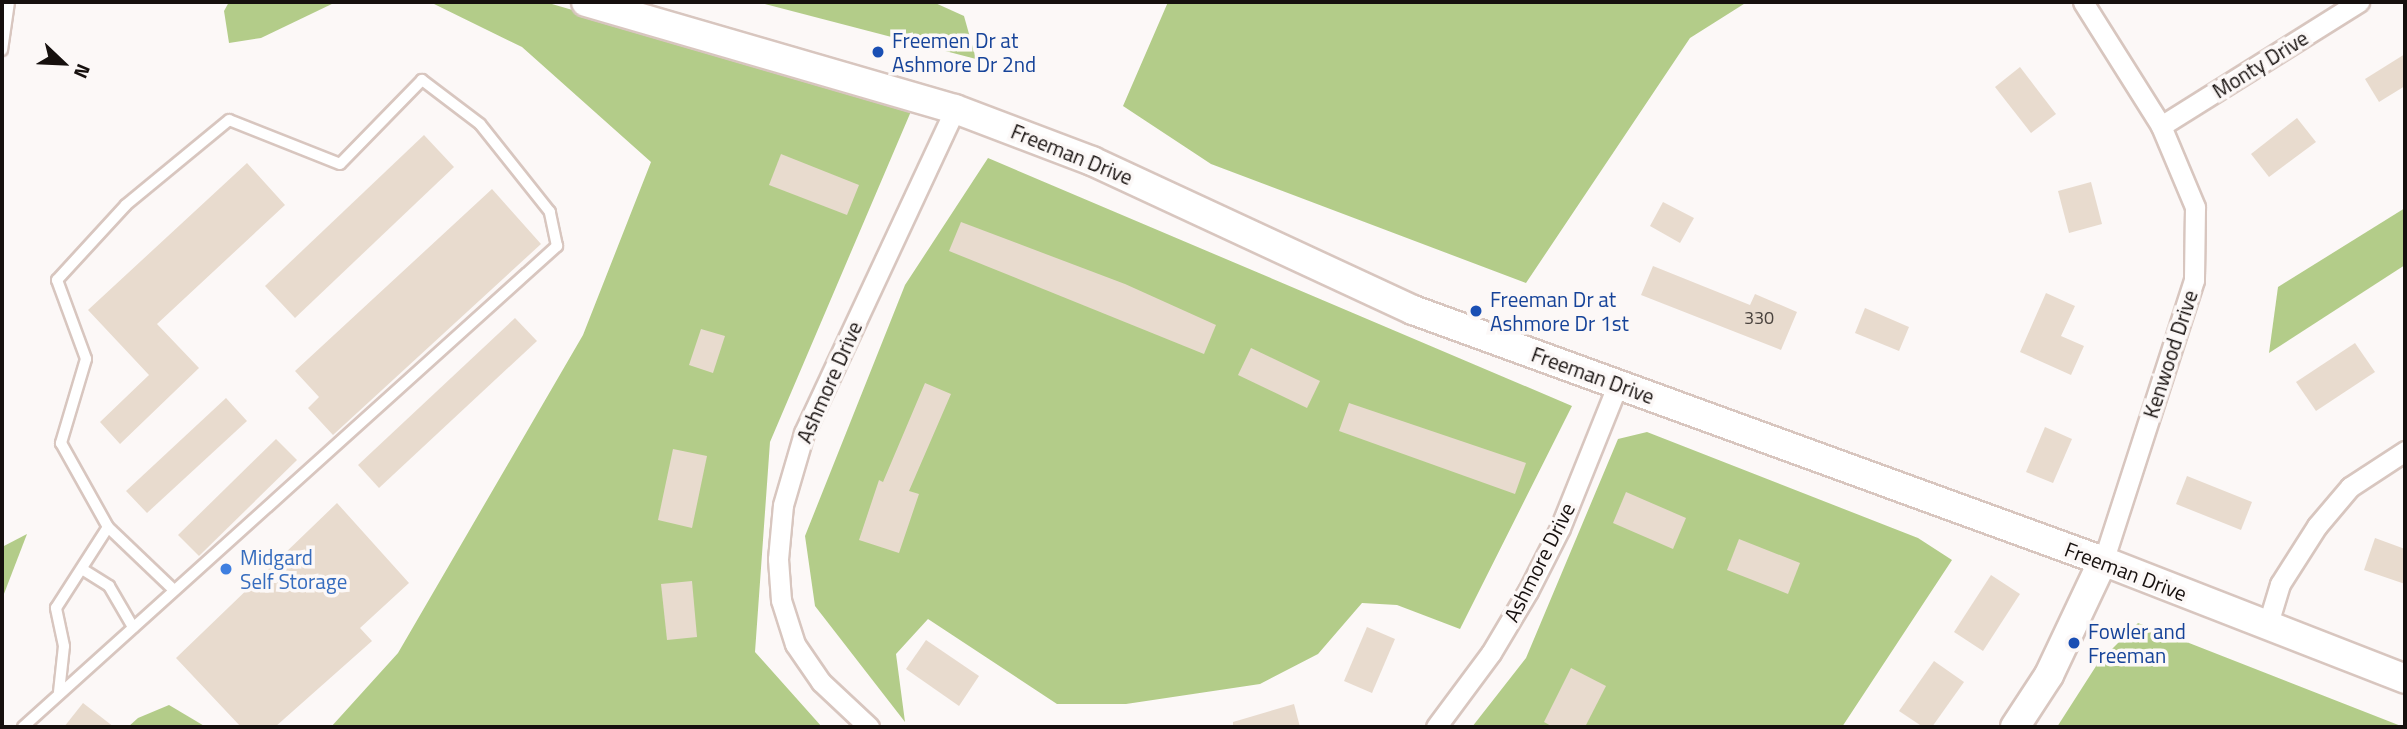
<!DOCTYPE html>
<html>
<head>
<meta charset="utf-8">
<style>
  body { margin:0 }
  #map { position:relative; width:2407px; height:729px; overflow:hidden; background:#fcf8f7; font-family:"Titillium Web",sans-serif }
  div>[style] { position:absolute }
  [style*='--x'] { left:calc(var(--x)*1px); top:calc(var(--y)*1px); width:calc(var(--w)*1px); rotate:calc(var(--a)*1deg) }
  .forest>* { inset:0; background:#b3cc89 }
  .building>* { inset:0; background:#e8dbce }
  .roads { filter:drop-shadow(2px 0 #d8c6bf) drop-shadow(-2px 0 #d8c6bf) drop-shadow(0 2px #d8c6bf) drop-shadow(0 -2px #d8c6bf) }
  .lane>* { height:10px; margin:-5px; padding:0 5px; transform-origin:5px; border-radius:5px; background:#fff }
  .street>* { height:19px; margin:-9.5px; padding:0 9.5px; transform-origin:9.5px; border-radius:9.5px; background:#fff }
  .secondary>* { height:28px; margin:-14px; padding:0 14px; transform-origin:14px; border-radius:14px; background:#fff }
  .dots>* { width:19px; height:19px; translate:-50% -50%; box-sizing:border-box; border:4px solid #fcf8f7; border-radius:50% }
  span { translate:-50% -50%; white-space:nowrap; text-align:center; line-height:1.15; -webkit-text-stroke:7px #fcf8f7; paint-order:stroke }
  .number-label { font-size:18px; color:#4a433e }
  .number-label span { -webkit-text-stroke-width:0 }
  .transit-label { font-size:21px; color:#164399 }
  .left { translate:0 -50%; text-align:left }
  .street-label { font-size:21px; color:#16100e }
  .shop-label { font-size:21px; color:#366cbe }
  .frame { position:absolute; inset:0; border:4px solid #16100e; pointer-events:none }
  .north { position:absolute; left:28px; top:28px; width:70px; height:70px; -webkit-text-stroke:5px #fcf8f7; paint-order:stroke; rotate:113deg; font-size:19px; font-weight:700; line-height:28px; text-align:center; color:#16100e }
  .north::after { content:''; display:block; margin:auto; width:24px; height:32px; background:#16100e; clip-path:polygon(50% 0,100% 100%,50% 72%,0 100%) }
</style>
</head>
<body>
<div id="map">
  <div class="forest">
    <div style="clip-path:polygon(229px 2px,336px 2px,261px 38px,229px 43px,224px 11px)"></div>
    <div style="clip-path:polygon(430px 2px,545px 2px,912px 109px,770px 442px,755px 652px,822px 727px,331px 727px,398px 653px,583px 335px,651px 162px,522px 47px)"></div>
    <div style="clip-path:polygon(757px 2px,933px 2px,964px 16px,976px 59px)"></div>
    <div style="clip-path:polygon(1168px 2px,1747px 2px,1690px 38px,1526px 283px,1211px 164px,1123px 106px)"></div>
    <div style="clip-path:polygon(988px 158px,1572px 406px,1460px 629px,1397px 605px,1362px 603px,1318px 654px,1260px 684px,1126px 704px,1057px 704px,928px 619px,896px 654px,905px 722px,815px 606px,805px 536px,905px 285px)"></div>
    <div style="clip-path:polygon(2405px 208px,2405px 265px,2269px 353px,2278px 287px)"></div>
    <div style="clip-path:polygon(1647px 432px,1918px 538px,1952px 560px,1842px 727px,1472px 727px,1526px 658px,1618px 439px)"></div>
    <div style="clip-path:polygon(27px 534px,2px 599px,2px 547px)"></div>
    <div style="clip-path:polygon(2138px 623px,2401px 726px,2405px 727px,2057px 727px,2098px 663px)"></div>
    <div style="clip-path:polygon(169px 705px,206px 727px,128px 727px,138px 718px)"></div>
  </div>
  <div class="building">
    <div style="clip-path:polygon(2405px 54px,2405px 86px,2379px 102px,2365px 79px)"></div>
    <div style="clip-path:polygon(2020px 67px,2056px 114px,2031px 133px,1995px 87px)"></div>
    <div style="clip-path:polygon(2297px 118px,2316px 142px,2269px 177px,2251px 154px)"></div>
    <div style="clip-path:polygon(424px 135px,454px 167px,295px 318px,265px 286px)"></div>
    <div style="clip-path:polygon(781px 154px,859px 185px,847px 215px,769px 185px)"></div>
    <div style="clip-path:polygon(247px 163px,285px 205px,157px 324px,199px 368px,120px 444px,100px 422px,149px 375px,88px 310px)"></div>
    <div style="clip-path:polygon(2091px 182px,2102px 224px,2069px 233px,2058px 191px)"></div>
    <div style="clip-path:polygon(492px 189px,541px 244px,333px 435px,308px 408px,319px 397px,295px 371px)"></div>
    <div style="clip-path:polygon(1663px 202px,1694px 218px,1680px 243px,1650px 226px)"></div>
    <div style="clip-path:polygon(961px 222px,1125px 284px,1216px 325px,1204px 354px,949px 251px)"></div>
    <div style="clip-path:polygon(1653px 266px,1750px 305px,1755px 294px,1797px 312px,1781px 350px,1641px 295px)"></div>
    <div style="clip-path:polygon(2046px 293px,2075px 306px,2061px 336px,2084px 346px,2071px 375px,2020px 352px)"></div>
    <div style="clip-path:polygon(1865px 308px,1909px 327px,1899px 351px,1855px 333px)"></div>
    <div style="clip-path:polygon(515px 318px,537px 341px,379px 488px,358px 465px)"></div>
    <div style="clip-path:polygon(701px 329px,725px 336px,713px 373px,689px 365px)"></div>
    <div style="clip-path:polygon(2355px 343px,2375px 372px,2316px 411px,2296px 382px)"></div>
    <div style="clip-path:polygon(1251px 348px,1320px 381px,1307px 408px,1238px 375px)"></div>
    <div style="clip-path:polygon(925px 383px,951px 394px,909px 491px,919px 494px,899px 553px,859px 540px,879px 480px,883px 482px)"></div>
    <div style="clip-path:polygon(226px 398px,247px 421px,147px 513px,126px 491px)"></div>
    <div style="clip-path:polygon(1349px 403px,1526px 463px,1515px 494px,1339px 431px)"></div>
    <div style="clip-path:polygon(2045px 427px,2072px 439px,2053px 483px,2026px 472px)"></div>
    <div style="clip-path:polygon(276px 439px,297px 460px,199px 556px,178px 535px)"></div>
    <div style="clip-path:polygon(673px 449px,707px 456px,692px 528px,658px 520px)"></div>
    <div style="clip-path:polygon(2187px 476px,2252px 502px,2241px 530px,2176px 504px)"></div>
    <div style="clip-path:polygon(1626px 492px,1686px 518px,1673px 549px,1613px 523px)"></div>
    <div style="clip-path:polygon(337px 503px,409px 583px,360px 628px,372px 641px,275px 727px,241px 727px,176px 658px)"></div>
    <div style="clip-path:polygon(2375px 538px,2405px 549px,2405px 584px,2364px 570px)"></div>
    <div style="clip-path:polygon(1739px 539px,1800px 563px,1788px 594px,1727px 570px)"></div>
    <div style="clip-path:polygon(1991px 575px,2020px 594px,1983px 651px,1954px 632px)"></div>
    <div style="clip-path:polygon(692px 581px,697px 637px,667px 640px,661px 584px)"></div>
    <div style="clip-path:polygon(1367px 627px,1395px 639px,1372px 693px,1344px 681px)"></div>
    <div style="clip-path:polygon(926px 640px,979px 676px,959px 706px,906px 669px)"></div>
    <div style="clip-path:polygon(1934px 661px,1964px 682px,1932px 727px,1923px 727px,1899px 711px)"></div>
    <div style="clip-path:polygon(1571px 668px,1606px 686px,1585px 727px,1553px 727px,1544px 722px)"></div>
    <div style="clip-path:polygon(83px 703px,114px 727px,64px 727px)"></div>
    <div style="clip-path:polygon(1294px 704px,1300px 727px,1233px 727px,1233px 722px)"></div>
  </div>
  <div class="roads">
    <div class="lane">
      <div style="--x:2;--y:50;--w:49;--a:-81.7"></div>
      <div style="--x:82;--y:569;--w:32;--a:32"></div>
      <div style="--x:109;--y:586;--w:48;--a:59.7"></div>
      <div style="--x:59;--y:692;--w:46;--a:-83.8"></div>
      <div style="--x:64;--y:646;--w:39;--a:-102"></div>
      <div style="--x:56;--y:608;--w:96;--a:-57.3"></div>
      <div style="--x:23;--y:727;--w:719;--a:-42.01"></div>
      <div style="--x:557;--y:246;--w:35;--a:-102"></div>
      <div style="--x:550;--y:212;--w:112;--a:-128.5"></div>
      <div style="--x:480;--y:124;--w:73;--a:-142.8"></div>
      <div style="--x:422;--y:80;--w:117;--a:134.3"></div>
      <div style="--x:340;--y:164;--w:119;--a:-158.4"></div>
      <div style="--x:229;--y:120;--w:134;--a:140.5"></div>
      <div style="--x:126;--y:205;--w:102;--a:132.6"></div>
      <div style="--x:57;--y:280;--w:84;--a:69.8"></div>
      <div style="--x:86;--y:359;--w:88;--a:106.6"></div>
      <div style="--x:61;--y:443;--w:96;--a:60.8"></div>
      <div style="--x:108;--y:527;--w:91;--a:43.7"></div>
    </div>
    <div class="street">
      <div style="--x:2083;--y:2;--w:146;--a:57.8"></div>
      <div style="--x:2161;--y:126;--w:88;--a:67.2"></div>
      <div style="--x:2195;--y:207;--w:73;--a:90.8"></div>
      <div style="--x:2194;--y:280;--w:295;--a:107.9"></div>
      <div style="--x:2161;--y:126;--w:234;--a:-32.1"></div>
      <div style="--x:2267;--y:627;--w:45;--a:-73.2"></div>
      <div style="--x:2280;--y:584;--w:69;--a:-57.5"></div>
      <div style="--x:2317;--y:526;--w:51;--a:-49.8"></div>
      <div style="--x:2350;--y:487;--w:66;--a:-33.2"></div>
      <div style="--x:869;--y:727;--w:66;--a:-136.8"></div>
      <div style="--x:821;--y:682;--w:46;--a:-124.4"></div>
      <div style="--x:795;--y:644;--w:46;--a:-107.7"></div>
      <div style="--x:781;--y:600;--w:41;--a:-94.2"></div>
      <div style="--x:778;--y:559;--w:54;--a:-84.7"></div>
      <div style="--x:783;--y:505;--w:75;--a:-73.7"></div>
      <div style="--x:804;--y:433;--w:357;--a:-65"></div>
      <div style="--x:1436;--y:727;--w:92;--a:-53.4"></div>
      <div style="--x:1491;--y:653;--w:72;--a:-59.2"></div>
      <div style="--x:1528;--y:591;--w:71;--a:-63.1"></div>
      <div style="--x:1560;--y:528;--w:155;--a:-68.1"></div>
    </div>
    <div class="secondary">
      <div style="--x:586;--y:2;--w:384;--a:16.2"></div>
      <div style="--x:955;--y:109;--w:147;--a:20.8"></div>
      <div style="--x:1092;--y:161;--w:354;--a:24.9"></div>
      <div style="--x:1413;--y:310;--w:734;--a:19.99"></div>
      <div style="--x:2103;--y:561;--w:324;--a:21.3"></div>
      <div style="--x:2015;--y:727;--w:62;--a:-56.8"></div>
      <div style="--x:2049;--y:675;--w:126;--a:-64.7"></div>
    </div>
  </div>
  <div class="dots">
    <div style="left:878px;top:52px;background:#1a4fb4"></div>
    <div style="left:1476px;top:311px;background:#1a4fb4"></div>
    <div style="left:226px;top:569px;background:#3f7fe0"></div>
    <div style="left:2074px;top:643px;background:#1a4fb4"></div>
  </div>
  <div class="number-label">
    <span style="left:1759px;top:318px">330</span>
  </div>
  <div class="transit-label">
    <span class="left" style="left:892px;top:52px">Freemen Dr at<br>Ashmore Dr 2nd</span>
    <span class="left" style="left:1490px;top:311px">Freeman Dr at<br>Ashmore Dr 1st</span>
    <span class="left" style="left:2088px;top:643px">Fowler and<br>Freeman</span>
  </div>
  <div class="street-label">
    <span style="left:2260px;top:64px;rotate:-32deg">Monty Drive</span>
    <span style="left:1072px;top:154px;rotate:22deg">Freeman Drive</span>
    <span style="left:2170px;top:354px;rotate:-72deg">Kenwood Drive</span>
    <span style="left:1593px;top:375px;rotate:20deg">Freeman Drive</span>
    <span style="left:829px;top:382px;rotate:-66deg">Ashmore Drive</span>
    <span style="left:1539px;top:562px;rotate:-63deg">Ashmore Drive</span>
    <span style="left:2126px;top:571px;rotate:21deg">Freeman Drive</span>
  </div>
  <div class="shop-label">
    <span class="left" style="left:240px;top:569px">Midgard<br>Self Storage</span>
  </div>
  <div class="frame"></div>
  <div class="north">N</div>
</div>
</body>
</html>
